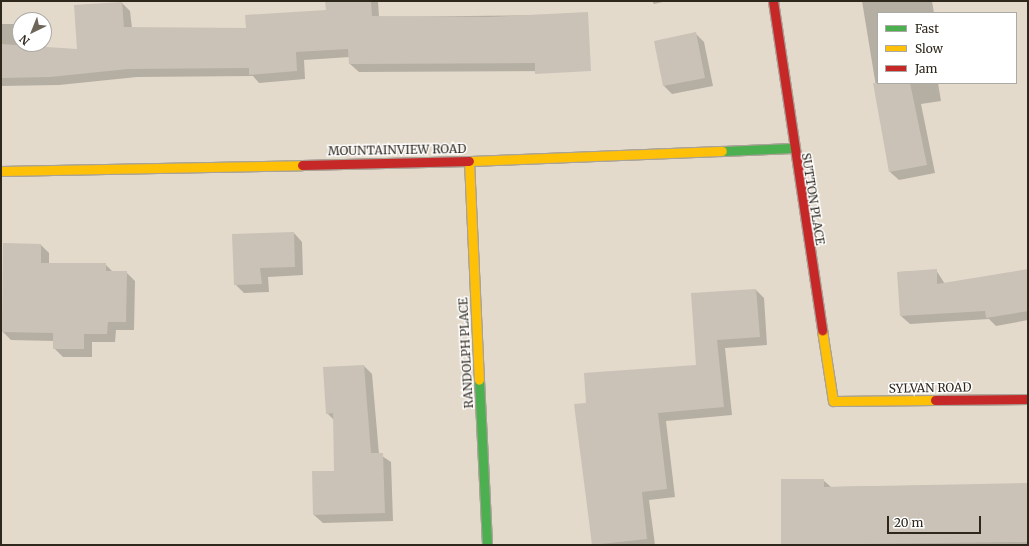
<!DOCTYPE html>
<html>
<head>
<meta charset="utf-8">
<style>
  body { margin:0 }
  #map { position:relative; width:1029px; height:546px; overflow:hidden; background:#e3dacb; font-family:Merriweather,serif }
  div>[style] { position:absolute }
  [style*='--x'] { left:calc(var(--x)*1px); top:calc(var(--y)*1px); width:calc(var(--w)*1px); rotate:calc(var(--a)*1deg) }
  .shadow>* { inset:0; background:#0003 }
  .building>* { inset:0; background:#cac2b6 }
  .roads { filter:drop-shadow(1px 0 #a9a297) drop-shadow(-1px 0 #a9a297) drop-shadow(0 1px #a9a297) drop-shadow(0 -1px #a9a297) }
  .fast>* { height:9px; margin:-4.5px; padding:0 4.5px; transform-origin:4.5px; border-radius:4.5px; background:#4caf50 }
  .slow>* { height:9px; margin:-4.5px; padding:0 4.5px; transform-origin:4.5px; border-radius:4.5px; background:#ffc107 }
  .jam>* { height:9px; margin:-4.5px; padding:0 4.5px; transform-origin:4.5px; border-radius:4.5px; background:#c62828 }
  span { translate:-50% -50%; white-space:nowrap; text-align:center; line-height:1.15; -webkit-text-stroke:3px #fff; paint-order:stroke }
  .street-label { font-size:12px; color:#2d271c }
  .frame { position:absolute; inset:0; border:2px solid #2d271c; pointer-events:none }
  .legend { position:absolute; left:877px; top:12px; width:140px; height:72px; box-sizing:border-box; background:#fff; border:1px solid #aba9a4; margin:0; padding:5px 7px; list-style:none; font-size:12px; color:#2d271c }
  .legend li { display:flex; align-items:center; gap:8px; height:20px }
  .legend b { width:20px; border:1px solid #aba9a4 }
  .north { position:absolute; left:12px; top:12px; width:40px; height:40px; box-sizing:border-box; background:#fff; border:1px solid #aba9a4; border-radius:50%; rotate:223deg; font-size:11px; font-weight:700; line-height:16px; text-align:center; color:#2d271c }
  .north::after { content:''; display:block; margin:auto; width:14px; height:18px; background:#6d6659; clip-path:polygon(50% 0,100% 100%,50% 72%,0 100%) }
  .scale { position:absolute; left:887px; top:516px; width:94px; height:18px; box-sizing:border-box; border:2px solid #2d271c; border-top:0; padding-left:5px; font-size:12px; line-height:14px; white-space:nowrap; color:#2d271c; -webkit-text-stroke:3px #fff; paint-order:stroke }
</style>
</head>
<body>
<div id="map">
  <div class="shadow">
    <div style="clip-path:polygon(326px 1px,378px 1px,379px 17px,544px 15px,563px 71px,359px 72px,350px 64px,350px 57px,304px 60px,305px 79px,259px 83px,253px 76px,137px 77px,59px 85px,1px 86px,1px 24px,20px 24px,20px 44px,35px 44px,35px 50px,78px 50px,122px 3px,130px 11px,132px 28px,247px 29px,327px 11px)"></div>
    <div style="clip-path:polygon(652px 1px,667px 1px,654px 4px)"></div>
    <div style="clip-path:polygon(862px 1px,932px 1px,934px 13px,878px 13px,878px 83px,938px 83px,941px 101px,921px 104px,935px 173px,899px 180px,890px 172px)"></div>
    <div style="clip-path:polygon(695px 33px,704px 42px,713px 86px,672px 94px,664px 86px)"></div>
    <div style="clip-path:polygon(294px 233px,302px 242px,303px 275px,268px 277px,269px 292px,244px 293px,235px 284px)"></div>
    <div style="clip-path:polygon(4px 244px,41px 245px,49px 253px,49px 264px,105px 264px,113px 272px,126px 272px,135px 281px,134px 330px,116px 330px,115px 342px,92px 342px,92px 357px,63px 357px,54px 348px,54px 341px,11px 340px,3px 332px)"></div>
    <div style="clip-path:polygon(936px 270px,945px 284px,1028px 270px,1028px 320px,996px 326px,989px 319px,910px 324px,901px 316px,898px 272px)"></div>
    <div style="clip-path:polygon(756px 290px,764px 298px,767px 345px,725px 348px,732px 415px,666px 421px,675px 497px,649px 500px,655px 545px,593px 545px,575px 405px,587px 404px,697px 366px,692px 294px)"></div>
    <div style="clip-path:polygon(364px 366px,372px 374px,379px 454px,391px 462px,393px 521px,323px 523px,314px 515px,335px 472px,334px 420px,327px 413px)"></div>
    <div style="clip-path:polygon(782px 480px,823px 480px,831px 487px,1028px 484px,1028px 545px,782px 545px)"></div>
  </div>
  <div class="building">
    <div style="clip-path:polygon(325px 1px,371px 1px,372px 16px,490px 17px,588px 12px,591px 71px,535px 74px,535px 63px,349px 64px,348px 49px,296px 52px,297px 71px,249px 75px,249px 68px,128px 69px,50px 77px,1px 78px,1px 44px,77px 49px,74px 5px,122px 2px,124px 27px,246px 28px,245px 15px,326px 10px)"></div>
    <div style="clip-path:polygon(696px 32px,705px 78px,663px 86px,654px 41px)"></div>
    <div style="clip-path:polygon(873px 83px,910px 83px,927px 165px,889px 172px)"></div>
    <div style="clip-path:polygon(294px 232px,295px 267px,260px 268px,262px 284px,234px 285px,232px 234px)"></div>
    <div style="clip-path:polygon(3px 243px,41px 244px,41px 263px,106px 263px,106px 271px,127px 271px,126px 322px,108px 322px,107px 334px,84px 334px,84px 349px,53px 349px,53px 333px,2px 332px)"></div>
    <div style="clip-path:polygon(937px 269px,937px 284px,1028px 269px,1028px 311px,986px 318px,985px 311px,900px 316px,897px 272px)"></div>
    <div style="clip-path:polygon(756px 289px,760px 337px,717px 340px,724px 407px,658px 413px,667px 489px,642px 492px,647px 539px,592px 545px,574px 404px,586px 403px,584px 373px,696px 365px,691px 293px)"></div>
    <div style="clip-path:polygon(364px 365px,371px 453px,383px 453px,385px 513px,313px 515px,312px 471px,334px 471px,333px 413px,326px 414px,323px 367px)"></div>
    <div style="clip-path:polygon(781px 479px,824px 479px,824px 487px,1028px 483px,1028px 542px,781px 545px)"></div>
  </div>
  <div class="roads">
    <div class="fast">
      <div style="--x:722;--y:151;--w:71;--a:-2.4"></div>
      <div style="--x:479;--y:380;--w:165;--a:87.2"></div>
    </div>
    <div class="slow">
      <div style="--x:469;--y:161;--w:219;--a:87.4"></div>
      <div style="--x:469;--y:161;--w:253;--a:-2.3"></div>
      <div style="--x:1;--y:171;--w:301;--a:-1.1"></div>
      <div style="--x:822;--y:330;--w:72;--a:81.2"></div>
      <div style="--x:833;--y:401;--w:102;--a:-0.6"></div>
    </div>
    <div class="jam">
      <div style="--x:773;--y:1;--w:333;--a:81.5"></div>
      <div style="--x:302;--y:165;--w:167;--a:-1.4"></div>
      <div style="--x:935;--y:400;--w:93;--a:-0.6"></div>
    </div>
  </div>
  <div class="street-label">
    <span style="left:397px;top:150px;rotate:-1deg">MOUNTAINVIEW ROAD</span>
    <span style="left:813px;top:199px;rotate:81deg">SUTTON PLACE</span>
    <span style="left:466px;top:353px;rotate:-93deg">RANDOLPH PLACE</span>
    <span style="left:930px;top:388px;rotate:-1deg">SYLVAN ROAD</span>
  </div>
  <div class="frame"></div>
  <ul class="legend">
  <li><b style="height:5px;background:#4caf50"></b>Fast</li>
  <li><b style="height:5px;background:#ffc107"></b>Slow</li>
  <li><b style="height:5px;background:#c62828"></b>Jam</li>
  </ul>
  <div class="north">N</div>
  <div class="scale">20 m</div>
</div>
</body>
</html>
